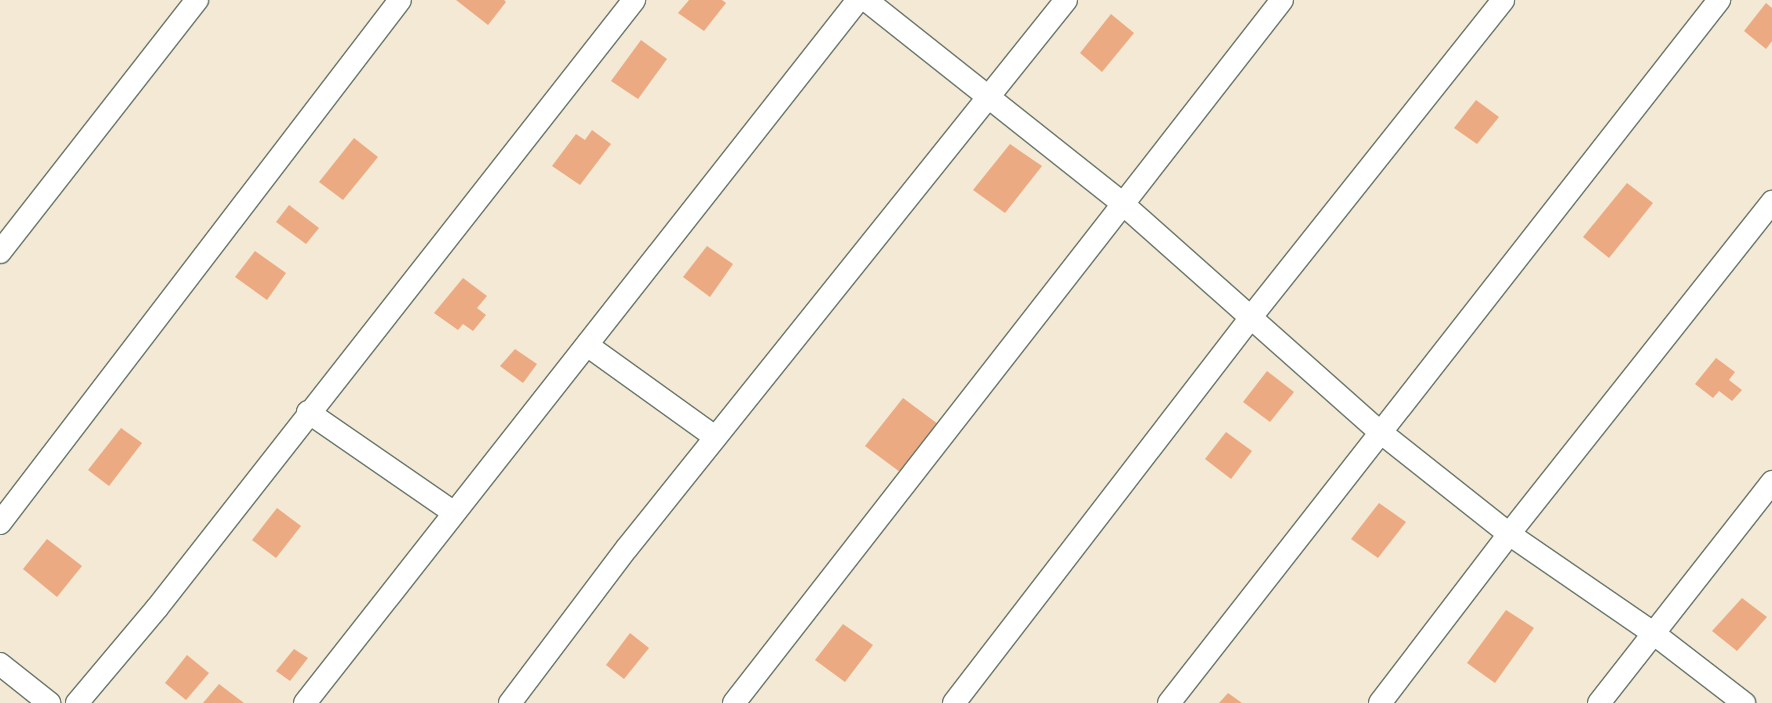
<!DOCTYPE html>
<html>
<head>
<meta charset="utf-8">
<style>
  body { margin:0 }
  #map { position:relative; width:1772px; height:703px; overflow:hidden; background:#f3e9d4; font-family:"Gentium Book Plus",serif }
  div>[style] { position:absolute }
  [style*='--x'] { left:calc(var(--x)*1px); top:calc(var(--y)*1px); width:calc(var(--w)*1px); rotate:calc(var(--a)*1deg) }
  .building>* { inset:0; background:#ecaa83 }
  .roads { filter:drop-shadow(1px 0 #69796c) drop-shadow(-1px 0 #69796c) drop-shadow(0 1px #69796c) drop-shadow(0 -1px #69796c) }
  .minor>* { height:22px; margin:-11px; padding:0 11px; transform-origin:11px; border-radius:11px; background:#fff }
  span { translate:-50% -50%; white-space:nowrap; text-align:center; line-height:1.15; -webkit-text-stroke:4px #f7f3e8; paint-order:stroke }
</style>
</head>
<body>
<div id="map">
  <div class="building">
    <div style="clip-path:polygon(456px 0,504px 0,506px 2px,488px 25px)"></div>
    <div style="clip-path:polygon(689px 0,722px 0,726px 3px,704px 31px,678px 13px)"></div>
    <div style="clip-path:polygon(1766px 3px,1772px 8px,1772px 41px,1766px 49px,1744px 31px)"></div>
    <div style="clip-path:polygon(1111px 14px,1134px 33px,1102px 72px,1080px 53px)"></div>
    <div style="clip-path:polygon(641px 40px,667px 59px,638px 99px,611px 81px)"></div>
    <div style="clip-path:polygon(1476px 100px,1499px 117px,1477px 144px,1454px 128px)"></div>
    <div style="clip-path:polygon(592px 130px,611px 144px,580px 185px,552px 166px,576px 134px,585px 140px)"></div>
    <div style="clip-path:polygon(354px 138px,378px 157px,343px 200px,319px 182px)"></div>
    <div style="clip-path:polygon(1010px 144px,1042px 166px,1005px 213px,973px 190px)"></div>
    <div style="clip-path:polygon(1627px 183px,1653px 203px,1609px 258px,1583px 237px)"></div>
    <div style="clip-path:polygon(289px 205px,319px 228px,306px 244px,276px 222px)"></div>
    <div style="clip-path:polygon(707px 246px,733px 264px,710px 297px,683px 277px)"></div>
    <div style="clip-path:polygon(255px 251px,286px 273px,267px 300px,235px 277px)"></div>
    <div style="clip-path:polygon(463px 278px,487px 296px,477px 308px,486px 315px,473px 331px,463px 324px,458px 330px,434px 313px)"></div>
    <div style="clip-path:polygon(515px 349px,537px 364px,523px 383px,500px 366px)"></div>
    <div style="clip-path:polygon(1716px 358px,1735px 372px,1729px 380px,1742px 390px,1732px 401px,1719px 391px,1713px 398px,1695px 384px)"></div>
    <div style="clip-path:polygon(1267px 371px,1294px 392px,1270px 422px,1243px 402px)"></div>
    <div style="clip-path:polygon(903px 398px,938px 424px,900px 472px,865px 446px)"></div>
    <div style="clip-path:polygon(121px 428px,142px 443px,109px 486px,88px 470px)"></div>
    <div style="clip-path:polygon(1226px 432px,1252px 451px,1231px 479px,1205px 459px)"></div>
    <div style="clip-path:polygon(1379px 503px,1406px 522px,1378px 558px,1351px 539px)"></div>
    <div style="clip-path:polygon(277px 508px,301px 526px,276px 558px,252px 540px)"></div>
    <div style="clip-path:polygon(47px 539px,82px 566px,57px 597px,23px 569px)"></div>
    <div style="clip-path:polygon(1742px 598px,1767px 617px,1737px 651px,1712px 631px)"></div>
    <div style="clip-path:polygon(1506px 610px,1534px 628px,1495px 683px,1467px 663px)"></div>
    <div style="clip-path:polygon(843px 624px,873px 645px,845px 682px,815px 660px)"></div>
    <div style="clip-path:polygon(630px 633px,649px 648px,624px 679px,606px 665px)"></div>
    <div style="clip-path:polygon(294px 649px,308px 658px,290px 681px,276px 671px)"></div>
    <div style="clip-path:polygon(187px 655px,209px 673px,186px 700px,165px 683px)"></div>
    <div style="clip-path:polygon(219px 684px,244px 703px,203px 703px)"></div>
    <div style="clip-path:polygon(1228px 693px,1242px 703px,1219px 703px)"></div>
  </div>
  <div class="roads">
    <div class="minor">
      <div style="--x:866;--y:0;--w:328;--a:38.4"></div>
      <div style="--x:1123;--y:204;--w:342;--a:41.6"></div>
      <div style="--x:1379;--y:431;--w:166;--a:38.4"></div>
      <div style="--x:1509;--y:534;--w:175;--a:34.5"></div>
      <div style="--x:1653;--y:633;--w:115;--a:37.6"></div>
      <div style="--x:0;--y:252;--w:320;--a:-52"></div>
      <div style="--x:587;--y:345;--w:158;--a:35.7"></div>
      <div style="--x:308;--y:412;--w:176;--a:34.6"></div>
      <div style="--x:0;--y:523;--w:658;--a:-52.59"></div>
      <div style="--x:0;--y:664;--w:63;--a:38.5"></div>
      <div style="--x:77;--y:703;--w:124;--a:-49.9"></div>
      <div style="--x:157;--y:608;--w:773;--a:-51.88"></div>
      <div style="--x:305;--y:703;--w:894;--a:-51.81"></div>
      <div style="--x:510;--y:703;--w:194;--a:-53"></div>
      <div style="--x:627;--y:548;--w:702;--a:-51.3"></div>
      <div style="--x:734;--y:703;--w:891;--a:-52.06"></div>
      <div style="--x:954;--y:703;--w:487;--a:-52.4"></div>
      <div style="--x:1251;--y:317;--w:405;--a:-51.5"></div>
      <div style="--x:1169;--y:703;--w:893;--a:-51.96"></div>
      <div style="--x:1380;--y:703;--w:213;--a:-52.6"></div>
      <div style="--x:1509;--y:534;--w:424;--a:-51.6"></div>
      <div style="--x:1599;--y:703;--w:281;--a:-51.9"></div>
    </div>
  </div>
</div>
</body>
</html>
